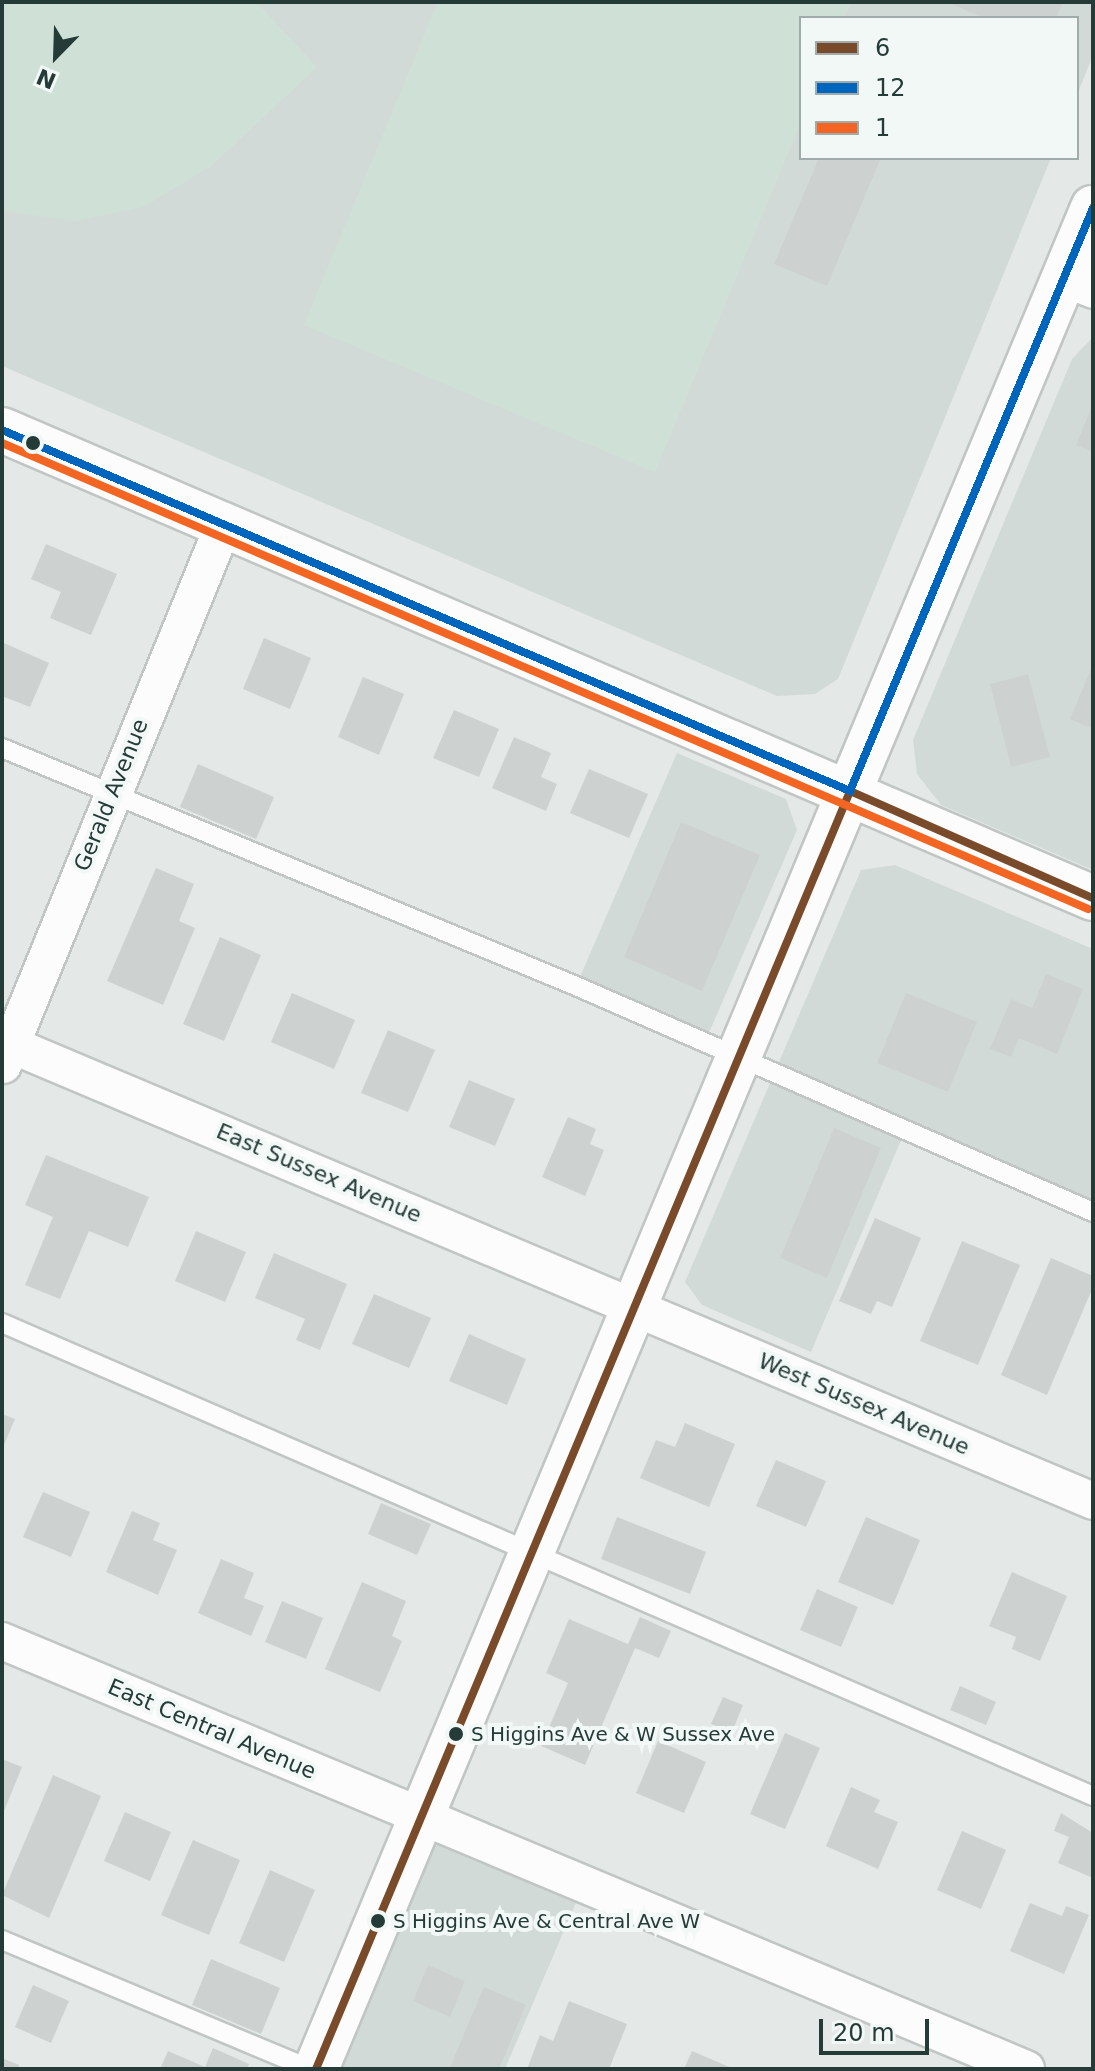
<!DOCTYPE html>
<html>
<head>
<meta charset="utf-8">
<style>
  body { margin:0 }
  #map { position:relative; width:1095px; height:2071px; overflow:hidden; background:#e4e9e7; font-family:"DejaVu Sans",sans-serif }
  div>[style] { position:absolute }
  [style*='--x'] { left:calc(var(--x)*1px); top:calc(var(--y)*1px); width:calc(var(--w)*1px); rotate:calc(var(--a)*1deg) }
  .built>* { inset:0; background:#d2dad7 }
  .green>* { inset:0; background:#cfe1d6 }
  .building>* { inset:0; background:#cdd2d0 }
  .roads { filter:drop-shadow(2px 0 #c1c6c4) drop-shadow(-2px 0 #c1c6c4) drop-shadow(0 2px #c1c6c4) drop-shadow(0 -2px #c1c6c4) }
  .service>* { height:18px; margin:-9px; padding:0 9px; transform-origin:9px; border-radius:9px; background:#fbfcfb }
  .minor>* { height:36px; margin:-18px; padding:0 18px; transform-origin:18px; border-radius:18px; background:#fbfcfb }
  .tertiary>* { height:44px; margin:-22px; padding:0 22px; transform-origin:22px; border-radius:22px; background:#fbfcfb }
  .secondary>* { height:44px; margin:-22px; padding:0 22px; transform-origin:22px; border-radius:22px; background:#fbfcfb }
  .bus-1>* { height:8px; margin:-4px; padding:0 4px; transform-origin:4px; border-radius:4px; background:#7a4b2a }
  .bus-2>* { height:8px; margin:-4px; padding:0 4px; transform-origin:4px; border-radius:4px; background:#0065bd }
  .bus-3>* { height:8px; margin:-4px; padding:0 4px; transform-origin:4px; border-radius:4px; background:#f26522 }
  .dots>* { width:22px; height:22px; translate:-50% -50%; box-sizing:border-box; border:4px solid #f2f8f6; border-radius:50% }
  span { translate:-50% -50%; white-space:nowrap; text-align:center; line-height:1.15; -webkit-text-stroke:8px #f2f8f6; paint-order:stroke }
  .bus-label { font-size:20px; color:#243b37 }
  .left { translate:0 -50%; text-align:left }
  .street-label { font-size:22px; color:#243b37 }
  .frame { position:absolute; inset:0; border:4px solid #243b37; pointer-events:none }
  .legend { position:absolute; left:799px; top:16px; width:280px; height:144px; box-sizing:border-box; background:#f2f8f6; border:2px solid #a0acaa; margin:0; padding:10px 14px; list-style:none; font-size:24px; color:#243b37 }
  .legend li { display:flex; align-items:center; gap:16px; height:40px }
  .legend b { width:40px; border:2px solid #a0acaa }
  .north { position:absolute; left:16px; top:16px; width:80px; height:80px; -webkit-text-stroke:6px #f2f8f6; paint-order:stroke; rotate:203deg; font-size:22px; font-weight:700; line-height:32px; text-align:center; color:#243b37 }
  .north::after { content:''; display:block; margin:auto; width:28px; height:36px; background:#243b37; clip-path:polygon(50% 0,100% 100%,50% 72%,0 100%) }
  .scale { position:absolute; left:819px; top:2019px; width:110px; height:36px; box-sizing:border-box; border:4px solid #243b37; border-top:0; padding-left:10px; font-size:24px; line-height:28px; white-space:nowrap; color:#243b37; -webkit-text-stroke:6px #f2f8f6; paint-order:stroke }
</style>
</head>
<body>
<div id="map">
  <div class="built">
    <div style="clip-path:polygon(2px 2px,1093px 2px,1093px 55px,1077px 95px,1077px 18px,801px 18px,801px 158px,1051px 158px,838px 679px,815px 694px,777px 696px,2px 366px)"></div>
    <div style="clip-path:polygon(1093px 337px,1093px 870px,941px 805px,917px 774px,913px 740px,1072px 359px)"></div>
    <div style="clip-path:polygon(677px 753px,786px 799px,797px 830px,705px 1042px,576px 986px)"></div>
    <div style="clip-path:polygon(895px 865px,1093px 949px,1093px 1212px,905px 1131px,811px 1352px,702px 1305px,685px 1282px,861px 870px)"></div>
    <div style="clip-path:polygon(431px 1839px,577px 1900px,505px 2069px,334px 2069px)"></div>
  </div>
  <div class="green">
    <div style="clip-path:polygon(2px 2px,256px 2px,317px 67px,211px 166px,143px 207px,74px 221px,4px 211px)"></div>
    <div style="clip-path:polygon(438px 2px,851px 2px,844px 18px,801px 18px,801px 122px,655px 472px,304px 325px)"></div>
  </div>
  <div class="building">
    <div style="clip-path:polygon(946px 2px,1063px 2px,1056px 18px,985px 18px)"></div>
    <div style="clip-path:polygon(819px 158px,881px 158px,827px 286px,774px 264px)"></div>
    <div style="clip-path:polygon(1093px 404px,1093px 452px,1076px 445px)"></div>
    <div style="clip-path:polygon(46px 544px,117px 574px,91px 635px,50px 618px,61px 592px,31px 579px)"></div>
    <div style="clip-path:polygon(264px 638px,311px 658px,290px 709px,243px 689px)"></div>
    <div style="clip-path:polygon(4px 643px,49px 663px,30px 707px,2px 696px)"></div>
    <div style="clip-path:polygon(1093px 664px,1093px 729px,1070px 719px)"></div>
    <div style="clip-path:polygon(1028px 674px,1050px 757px,1011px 767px,990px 684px)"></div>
    <div style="clip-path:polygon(363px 677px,404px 694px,379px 755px,338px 737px)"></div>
    <div style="clip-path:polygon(454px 710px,499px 729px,479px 777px,433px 758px)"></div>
    <div style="clip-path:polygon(514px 737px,551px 753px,541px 777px,557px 784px,546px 811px,492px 788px)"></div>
    <div style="clip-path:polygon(198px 764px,274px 797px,256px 839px,180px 807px)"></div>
    <div style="clip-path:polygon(589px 769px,648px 794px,629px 838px,570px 813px)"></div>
    <div style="clip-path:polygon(681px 822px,760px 855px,702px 991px,624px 957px)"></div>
    <div style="clip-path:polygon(156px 868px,194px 884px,179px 921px,195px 928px,163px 1005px,107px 981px)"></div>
    <div style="clip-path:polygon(220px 937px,261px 955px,224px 1041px,183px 1024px)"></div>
    <div style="clip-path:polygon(1046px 974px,1083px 989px,1057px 1054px,1019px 1038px,1011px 1057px,990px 1049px,1011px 999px,1032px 1008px)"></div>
    <div style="clip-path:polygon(292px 993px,355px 1020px,334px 1069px,271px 1042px)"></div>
    <div style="clip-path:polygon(906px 993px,977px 1022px,948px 1092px,877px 1063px)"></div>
    <div style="clip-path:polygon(388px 1030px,435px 1050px,408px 1112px,361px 1093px)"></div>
    <div style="clip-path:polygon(469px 1080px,515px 1099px,495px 1146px,449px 1127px)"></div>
    <div style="clip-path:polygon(568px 1117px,596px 1129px,590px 1144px,604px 1150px,585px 1196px,542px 1177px)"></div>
    <div style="clip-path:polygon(834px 1128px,881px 1148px,827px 1278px,780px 1258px)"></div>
    <div style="clip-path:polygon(46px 1155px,149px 1197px,128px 1247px,89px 1231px,60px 1299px,25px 1285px,53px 1217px,25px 1205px)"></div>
    <div style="clip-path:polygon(875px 1218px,921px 1238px,892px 1307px,877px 1301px,871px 1314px,839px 1301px)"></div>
    <div style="clip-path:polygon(196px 1231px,246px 1252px,225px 1302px,175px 1281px)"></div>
    <div style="clip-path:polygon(962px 1241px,1020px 1265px,978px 1365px,920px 1341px)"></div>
    <div style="clip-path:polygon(274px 1253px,347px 1284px,320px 1350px,296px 1340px,305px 1319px,255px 1298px)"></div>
    <div style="clip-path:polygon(1051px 1258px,1093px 1276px,1093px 1287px,1047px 1395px,1001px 1375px)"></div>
    <div style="clip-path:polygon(374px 1294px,431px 1318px,409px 1368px,352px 1344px)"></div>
    <div style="clip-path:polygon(469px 1334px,526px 1359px,507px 1405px,449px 1381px)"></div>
    <div style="clip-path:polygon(2px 1414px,15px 1419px,2px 1450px)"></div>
    <div style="clip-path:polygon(685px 1423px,735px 1444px,709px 1507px,640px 1478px,656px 1440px,675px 1447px)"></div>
    <div style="clip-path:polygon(776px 1460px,826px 1481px,806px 1527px,756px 1506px)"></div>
    <div style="clip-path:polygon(43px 1492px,90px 1512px,71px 1557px,23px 1537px)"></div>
    <div style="clip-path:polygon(381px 1503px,431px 1524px,417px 1555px,368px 1534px)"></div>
    <div style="clip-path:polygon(132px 1511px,160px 1523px,153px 1540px,177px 1550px,158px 1595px,106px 1572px)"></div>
    <div style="clip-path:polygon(617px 1517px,706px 1552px,690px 1594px,601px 1559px)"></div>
    <div style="clip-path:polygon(866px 1517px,920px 1540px,893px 1605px,838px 1582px)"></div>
    <div style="clip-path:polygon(221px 1559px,254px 1573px,244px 1598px,264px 1606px,251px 1636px,198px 1613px)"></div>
    <div style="clip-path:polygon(1012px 1572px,1067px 1596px,1040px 1661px,1012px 1649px,1016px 1637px,989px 1626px)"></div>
    <div style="clip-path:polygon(362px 1582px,406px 1601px,392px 1636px,402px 1641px,380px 1692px,325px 1669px)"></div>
    <div style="clip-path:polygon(817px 1589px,858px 1607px,841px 1647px,800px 1630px)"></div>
    <div style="clip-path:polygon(282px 1601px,323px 1618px,306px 1659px,265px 1642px)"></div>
    <div style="clip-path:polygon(640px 1617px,671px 1631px,659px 1658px,635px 1648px,585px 1765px,541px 1746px,568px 1683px,546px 1673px,569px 1619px,628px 1644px)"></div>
    <div style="clip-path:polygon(960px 1686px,996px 1702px,986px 1725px,950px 1710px)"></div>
    <div style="clip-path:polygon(723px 1697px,743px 1705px,732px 1732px,711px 1724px)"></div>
    <div style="clip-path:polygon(785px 1733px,820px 1748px,785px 1829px,750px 1814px)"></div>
    <div style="clip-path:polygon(658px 1741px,706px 1762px,684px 1813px,636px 1793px)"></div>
    <div style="clip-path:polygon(2px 1759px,22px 1767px,2px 1816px)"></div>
    <div style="clip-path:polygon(53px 1775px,101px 1796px,49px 1918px,2px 1895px)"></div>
    <div style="clip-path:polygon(851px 1787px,880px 1800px,874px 1812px,898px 1822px,878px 1869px,826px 1846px)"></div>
    <div style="clip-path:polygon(125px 1812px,171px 1832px,150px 1881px,104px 1861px)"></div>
    <div style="clip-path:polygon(1061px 1813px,1093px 1833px,1093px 1878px,1058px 1863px,1069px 1837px,1054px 1831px)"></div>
    <div style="clip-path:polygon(962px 1831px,1006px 1850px,981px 1909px,937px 1890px)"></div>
    <div style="clip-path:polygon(193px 1840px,240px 1860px,209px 1935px,161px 1915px)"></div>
    <div style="clip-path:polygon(270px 1870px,315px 1890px,284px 1962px,239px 1943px)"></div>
    <div style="clip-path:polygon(1030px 1903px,1062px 1916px,1066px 1906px,1089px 1915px,1064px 1974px,1010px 1951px)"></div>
    <div style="clip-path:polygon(211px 1959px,280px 1988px,261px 2034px,192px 2005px)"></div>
    <div style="clip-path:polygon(428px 1965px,465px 1981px,450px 2017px,413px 2001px)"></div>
    <div style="clip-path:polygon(33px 1985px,69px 2001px,51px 2043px,15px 2027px)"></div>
    <div style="clip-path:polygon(484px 1987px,526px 2005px,499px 2069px,449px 2069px)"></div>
    <div style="clip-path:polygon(569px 2001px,627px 2024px,609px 2069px,527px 2069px,540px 2035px,553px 2041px)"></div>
    <div style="clip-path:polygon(213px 2048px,249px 2064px,247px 2069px,160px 2069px,168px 2051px,205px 2067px)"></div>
    <div style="clip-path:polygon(692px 2051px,734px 2069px,684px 2069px)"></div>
    <div style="clip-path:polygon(2px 2058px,19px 2065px,18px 2069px,2px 2069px)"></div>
  </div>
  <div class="roads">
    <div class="service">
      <div style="--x:2;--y:748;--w:621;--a:22.52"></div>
      <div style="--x:576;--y:986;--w:564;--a:23.61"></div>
      <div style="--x:2;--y:1323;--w:1189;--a:23.44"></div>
      <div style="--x:2;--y:1940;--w:334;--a:22.7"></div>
    </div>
    <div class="minor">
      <div style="--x:1064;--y:278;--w:31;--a:22"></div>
      <div style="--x:2;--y:1041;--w:1184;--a:22.86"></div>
      <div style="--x:3;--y:1065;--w:584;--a:-67.78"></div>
      <div style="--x:2;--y:1641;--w:1110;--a:22.68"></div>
    </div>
    <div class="tertiary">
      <div style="--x:2;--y:430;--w:1187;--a:23.22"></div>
    </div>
    <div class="secondary">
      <div style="--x:316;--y:2069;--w:2017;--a:-67.34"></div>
    </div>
  </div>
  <div class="bus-1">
    <div style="--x:316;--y:2069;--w:1385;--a:-67.32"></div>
    <div style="--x:850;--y:791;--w:266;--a:23.8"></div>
  </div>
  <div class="bus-2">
    <div style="--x:2;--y:430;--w:922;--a:23.06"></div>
    <div style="--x:850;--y:791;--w:632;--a:-67.37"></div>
  </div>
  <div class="bus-3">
    <div style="--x:2;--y:443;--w:1182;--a:23.22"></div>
  </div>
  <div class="dots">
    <div style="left:33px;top:443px;background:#243b37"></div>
    <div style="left:456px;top:1734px;background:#243b37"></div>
    <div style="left:378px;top:1921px;background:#243b37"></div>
  </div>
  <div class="bus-label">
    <span class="left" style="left:471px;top:1734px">S Higgins Ave &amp; W Sussex Ave</span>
    <span class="left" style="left:393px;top:1921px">S Higgins Ave &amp; Central Ave W</span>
  </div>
  <div class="street-label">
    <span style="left:111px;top:795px;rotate:-68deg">Gerald Avenue</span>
    <span style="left:319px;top:1173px;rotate:23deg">East Sussex Avenue</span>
    <span style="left:864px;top:1404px;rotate:23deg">West Sussex Avenue</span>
    <span style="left:212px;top:1729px;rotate:23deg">East Central Avenue</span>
  </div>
  <div class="frame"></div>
  <ul class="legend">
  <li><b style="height:10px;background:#7a4b2a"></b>6</li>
  <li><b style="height:10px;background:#0065bd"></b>12</li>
  <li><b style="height:10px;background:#f26522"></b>1</li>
  </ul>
  <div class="north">N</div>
  <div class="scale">20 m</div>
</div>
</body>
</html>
